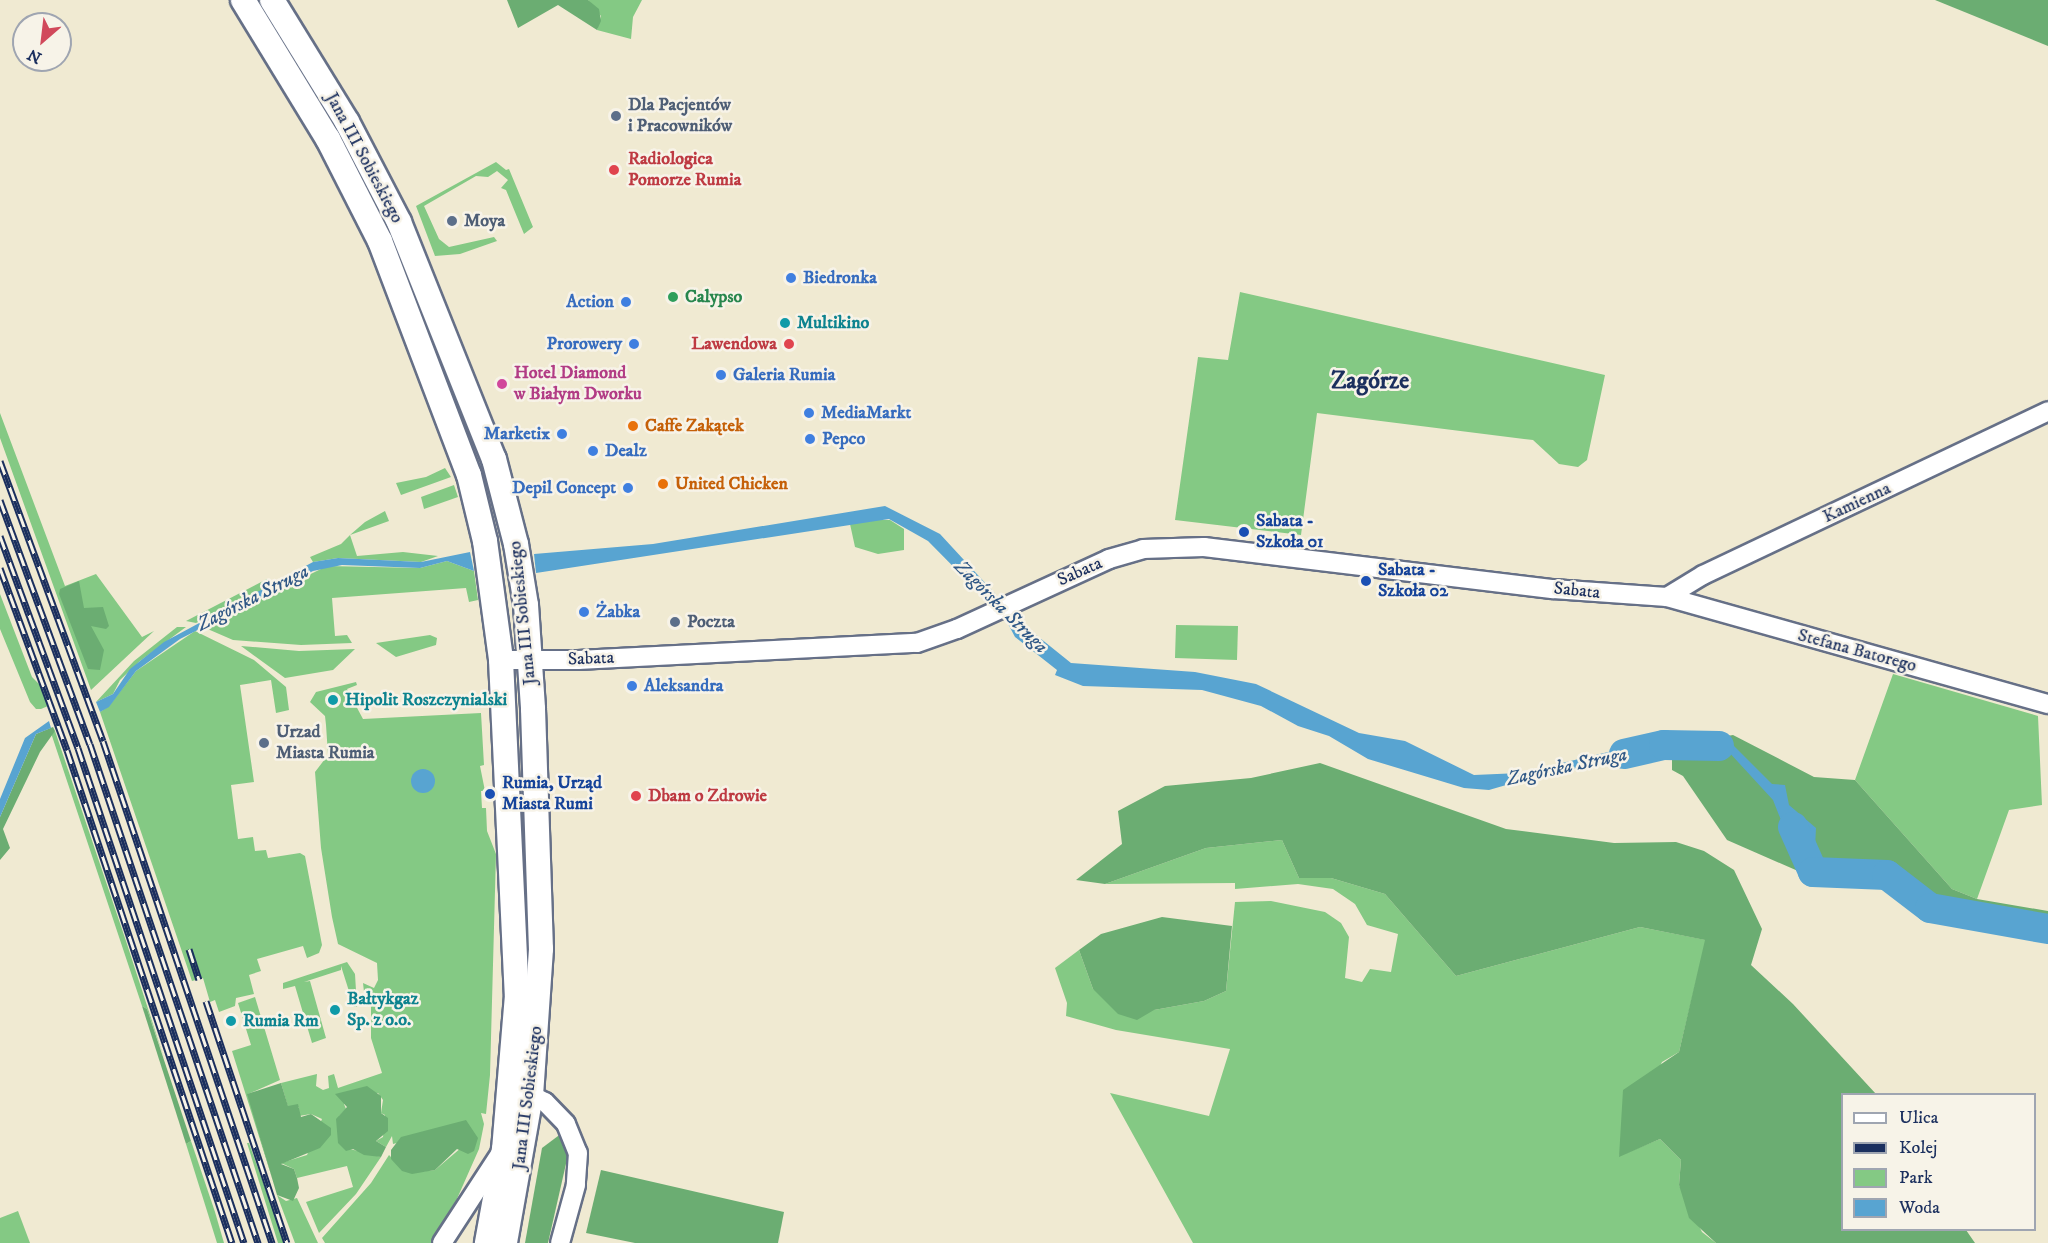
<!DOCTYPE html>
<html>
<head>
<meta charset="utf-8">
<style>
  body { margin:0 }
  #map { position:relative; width:2048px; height:1243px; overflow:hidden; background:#f0ead2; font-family:"IM FELL DW Pica",serif }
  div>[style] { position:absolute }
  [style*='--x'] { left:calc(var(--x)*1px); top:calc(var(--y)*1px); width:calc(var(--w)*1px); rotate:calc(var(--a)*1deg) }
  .green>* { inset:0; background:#84c984 }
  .forest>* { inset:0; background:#6bad72 }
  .water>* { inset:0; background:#58a4d1 }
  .round { border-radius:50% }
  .river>* { height:30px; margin:-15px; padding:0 15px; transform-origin:15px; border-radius:15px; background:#58a4d1 }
  .roads { filter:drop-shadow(2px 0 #667087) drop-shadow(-2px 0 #667087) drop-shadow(0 2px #667087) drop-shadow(0 -2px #667087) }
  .tertiary>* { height:18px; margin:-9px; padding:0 9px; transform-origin:9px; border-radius:9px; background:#fff }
  .primary>* { height:24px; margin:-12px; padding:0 12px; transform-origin:12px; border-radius:12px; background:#fff }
  .rail>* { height:7px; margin-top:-3.5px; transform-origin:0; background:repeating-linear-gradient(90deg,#f7f3e8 0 14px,#1b2f5e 0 28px); box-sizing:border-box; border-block:2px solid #1b2f5e }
  .dots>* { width:16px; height:16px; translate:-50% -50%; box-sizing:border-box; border:3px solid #f7f3e8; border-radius:50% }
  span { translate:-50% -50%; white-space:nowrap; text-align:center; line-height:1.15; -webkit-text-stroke:5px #f7f3e8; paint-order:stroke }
  .service-label { font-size:18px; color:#4e5e75; font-weight:700 }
  .left { translate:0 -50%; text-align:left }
  .street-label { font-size:18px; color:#1b2f5e }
  .health-label { font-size:18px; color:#be3a42; font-weight:700 }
  .right { translate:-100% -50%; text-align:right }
  .shop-label { font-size:18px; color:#366cbe; font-weight:700 }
  .leisure-label { font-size:18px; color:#27864d; font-weight:700 }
  .culture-label { font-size:18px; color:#0d838f; font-weight:700 }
  .hotel-label { font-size:18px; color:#b23c85; font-weight:700 }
  .food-label { font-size:18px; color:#c56008; font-weight:700 }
  .transit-label { font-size:18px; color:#164399; font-weight:700 }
  .water-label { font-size:20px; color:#305886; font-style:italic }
  .district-label { font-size:24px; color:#1b2f5e; font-weight:700 }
  .legend { position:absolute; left:1841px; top:1093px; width:195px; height:138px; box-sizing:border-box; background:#f7f3e8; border:2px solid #9fa5b1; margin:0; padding:8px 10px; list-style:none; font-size:18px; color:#1b2f5e }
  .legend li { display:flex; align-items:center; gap:12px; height:30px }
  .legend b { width:30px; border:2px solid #9fa5b1 }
  .north { position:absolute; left:12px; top:12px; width:60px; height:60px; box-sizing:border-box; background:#f7f3e8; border:2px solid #9fa5b1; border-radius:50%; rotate:208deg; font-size:16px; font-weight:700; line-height:24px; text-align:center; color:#1b2f5e }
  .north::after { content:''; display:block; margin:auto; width:21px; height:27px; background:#d1495b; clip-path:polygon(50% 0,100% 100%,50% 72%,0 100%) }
</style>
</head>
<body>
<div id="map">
  <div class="green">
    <div style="clip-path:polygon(588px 0,642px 0,633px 17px,631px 39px,597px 30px,601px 16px)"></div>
    <div style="clip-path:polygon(496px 162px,506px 170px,509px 169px,533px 227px,524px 234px,506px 190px,501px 188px,508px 180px,497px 171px,488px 177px,476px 176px,424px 206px,439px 239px,449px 247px,494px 237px,497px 241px,460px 254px,435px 256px,416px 206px)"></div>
    <div style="clip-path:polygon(1240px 292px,1605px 375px,1587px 460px,1578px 467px,1559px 464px,1533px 440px,1317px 413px,1301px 535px,1175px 520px,1198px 357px,1228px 360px)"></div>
    <div style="clip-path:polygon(0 413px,65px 586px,96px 574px,142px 637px,154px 631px,91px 690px,0 438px)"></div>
    <div style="clip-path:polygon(445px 468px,451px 477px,401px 495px,396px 483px,426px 477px)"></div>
    <div style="clip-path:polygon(454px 485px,458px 497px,424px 509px,421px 497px)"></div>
    <div style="clip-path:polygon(385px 511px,389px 521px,350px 535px,357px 556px,403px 552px,438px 556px,421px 562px,338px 558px,313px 562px,310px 557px,341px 544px,350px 535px,365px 522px)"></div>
    <div style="clip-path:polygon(876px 520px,890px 520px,904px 529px,904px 550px,878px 554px,855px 547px,850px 524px)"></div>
    <div style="clip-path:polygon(447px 561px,474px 571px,478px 600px,469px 602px,466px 588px,332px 598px,335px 636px,347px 635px,352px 643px,301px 645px,233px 640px,203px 627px,327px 566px,420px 568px)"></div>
    <div style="clip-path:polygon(267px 579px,270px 586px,196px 623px,186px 621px)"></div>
    <div style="clip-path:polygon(0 594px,32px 677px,42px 687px,48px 706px,41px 709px,36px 709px,30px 702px,0 629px)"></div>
    <div style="clip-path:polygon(1176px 625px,1238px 626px,1237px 660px,1175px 658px)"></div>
    <div style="clip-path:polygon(177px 627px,186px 627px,140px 661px,120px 680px,113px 694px,96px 702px,134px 661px)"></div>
    <div style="clip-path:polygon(195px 631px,254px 660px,286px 687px,289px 710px,276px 713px,271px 680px,240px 685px,254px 782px,231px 785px,238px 839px,253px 837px,255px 851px,266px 850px,268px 858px,300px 853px,305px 856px,322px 945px,319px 953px,307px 958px,303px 946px,257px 959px,261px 971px,249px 975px,254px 994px,236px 998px,235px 1006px,219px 1012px,215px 1000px,210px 1002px,203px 978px,192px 981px,100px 712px,109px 706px,136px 671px)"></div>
    <div style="clip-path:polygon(430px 635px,437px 638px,436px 645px,396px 657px,376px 643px)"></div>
    <div style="clip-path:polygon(241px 646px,299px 651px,355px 649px,333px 670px,285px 678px)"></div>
    <div style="clip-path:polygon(1893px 674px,2038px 716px,2042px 805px,2009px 810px,1977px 899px,1952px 889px,1855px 780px)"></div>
    <div style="clip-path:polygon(356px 682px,357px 685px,347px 689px,363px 719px,481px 713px,484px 765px,480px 766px,485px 791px,481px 791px,482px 808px,486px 808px,487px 831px,496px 854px,490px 1075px,486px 1114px,481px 1113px,484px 1124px,479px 1149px,452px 1210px,456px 1212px,434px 1243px,325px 1243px,322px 1238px,371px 1183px,389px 1155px,400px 1166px,418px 1172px,435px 1170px,475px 1136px,467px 1125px,393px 1144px,392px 1136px,386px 1147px,376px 1141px,383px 1137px,385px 1115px,381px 1113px,383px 1100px,378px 1093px,344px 1104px,346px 1109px,339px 1116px,350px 1149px,381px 1157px,356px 1194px,319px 1233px,306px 1202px,353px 1187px,347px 1166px,297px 1178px,294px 1169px,281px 1163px,307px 1155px,322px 1119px,311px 1114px,299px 1116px,299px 1107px,288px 1107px,281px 1083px,317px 1074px,316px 1086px,323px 1090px,329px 1088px,328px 1076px,334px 1074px,338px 1088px,382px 1073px,371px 1038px,371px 996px,364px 992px,363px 983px,374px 988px,378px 980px,377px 963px,338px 944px,332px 917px,321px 848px,315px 772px,328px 755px,326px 725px,325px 716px,310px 702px,316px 692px)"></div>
    <div style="clip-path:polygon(55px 731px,126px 941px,165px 1061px,147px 1009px,142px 1006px,51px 733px)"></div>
    <div style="clip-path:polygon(1282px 840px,1299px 878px,1331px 878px,1385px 894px,1456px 976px,1640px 927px,1706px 940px,1679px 1052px,1662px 1062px,1619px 1156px,1660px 1139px,1681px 1160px,1679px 1185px,1702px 1232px,1716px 1243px,1193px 1243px,1110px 1093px,1209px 1116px,1230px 1049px,1116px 1030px,1066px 1016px,1067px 1003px,1055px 968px,1079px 950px,1093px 989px,1154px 1010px,1204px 1001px,1226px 991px,1235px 902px,1271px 901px,1325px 912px,1341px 923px,1349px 937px,1345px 978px,1362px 982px,1370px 969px,1391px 972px,1398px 934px,1367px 925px,1355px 904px,1333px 889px,1298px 884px,1235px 889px,1235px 883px,1105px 884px,1206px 848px)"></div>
    <div style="clip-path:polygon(347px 962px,355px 974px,357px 1007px,354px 1007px,341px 966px,341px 970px,304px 982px,310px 981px,326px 1038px,312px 1043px,295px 986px,283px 989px,283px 983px)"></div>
    <div style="clip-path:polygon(255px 997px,280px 1080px,248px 1094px,273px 1181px,232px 1051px,251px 1045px,238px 1003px)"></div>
    <div style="clip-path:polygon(191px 1141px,215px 1212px,224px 1243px,217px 1243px,186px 1144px)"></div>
    <div style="clip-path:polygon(247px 1143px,249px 1143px,285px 1243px,278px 1243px)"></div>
    <div style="clip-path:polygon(277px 1195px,286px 1201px,297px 1198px,318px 1243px,295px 1243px)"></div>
    <div style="clip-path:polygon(18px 1211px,30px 1243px,0 1243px,0 1218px)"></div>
  </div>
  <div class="forest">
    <div style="clip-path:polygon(507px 0,588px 0,599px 9px,601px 21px,597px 30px,558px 5px,518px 28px)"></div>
    <div style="clip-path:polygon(1935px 0,2048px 0,2048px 46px)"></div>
    <div style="clip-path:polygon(79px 581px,84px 608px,103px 607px,109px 626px,106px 629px,91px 626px,104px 650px,100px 670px,88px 669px,59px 594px,60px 589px)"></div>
    <div style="clip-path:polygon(53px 727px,55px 731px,40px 752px,3px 829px,10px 848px,0 860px,0 817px,36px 734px)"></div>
    <div style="clip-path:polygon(1733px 735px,1814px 777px,1855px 780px,1952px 889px,1977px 899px,2048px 911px,2048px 931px,1935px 917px,1857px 864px,1798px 871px,1727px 840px,1683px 776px,1672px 770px,1672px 745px)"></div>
    <div style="clip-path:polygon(1320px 763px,1506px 829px,1614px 843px,1676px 842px,1704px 851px,1734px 870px,1762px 929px,1751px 965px,1793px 1004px,1876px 1094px,1842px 1094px,1842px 1230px,1966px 1230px,1975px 1243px,1716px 1243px,1689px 1218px,1679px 1185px,1681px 1160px,1660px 1139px,1619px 1157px,1623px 1090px,1679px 1052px,1705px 940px,1640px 927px,1456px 976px,1385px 894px,1331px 878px,1299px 878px,1282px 840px,1206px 848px,1105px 884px,1076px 880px,1122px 844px,1118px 811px,1165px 786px,1251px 778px)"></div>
    <div style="clip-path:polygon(1162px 917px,1232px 926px,1226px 991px,1204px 1001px,1154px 1010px,1137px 1020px,1118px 1014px,1093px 989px,1079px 950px,1101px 934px)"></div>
    <div style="clip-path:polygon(142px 1006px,147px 1009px,191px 1141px,186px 1144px)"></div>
    <div style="clip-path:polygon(281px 1083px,288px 1106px,298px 1104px,301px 1117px,311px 1114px,331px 1128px,331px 1135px,320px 1148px,281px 1164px,294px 1169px,297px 1178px,299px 1188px,293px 1201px,277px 1195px,247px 1094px)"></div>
    <div style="clip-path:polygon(367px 1086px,381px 1096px,381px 1113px,388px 1118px,388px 1131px,376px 1141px,386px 1147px,381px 1157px,364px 1155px,353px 1149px,346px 1151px,338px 1143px,336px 1119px,347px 1107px,335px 1094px)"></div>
    <div style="clip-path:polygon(466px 1120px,478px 1138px,474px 1151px,468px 1154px,457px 1149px,435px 1170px,412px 1174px,402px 1171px,391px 1159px,391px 1150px,401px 1137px)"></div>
    <div style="clip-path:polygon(562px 1133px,568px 1155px,548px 1243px,525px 1243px,542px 1148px)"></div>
    <div style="clip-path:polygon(601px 1170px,784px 1212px,778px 1243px,635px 1243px,586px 1233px)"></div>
  </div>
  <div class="water">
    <div style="clip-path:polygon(885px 506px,940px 534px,1025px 626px,1071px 663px,1195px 672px,1256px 684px,1359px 733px,1405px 741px,1474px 775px,1520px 773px,1667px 738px,1663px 752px,1541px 775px,1489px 790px,1464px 788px,1368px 759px,1329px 736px,1298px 726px,1261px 706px,1202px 690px,1083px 686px,1055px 675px,1057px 670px,1015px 637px,1006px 620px,928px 541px,889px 519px,536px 573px,534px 554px,653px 544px)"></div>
    <div style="clip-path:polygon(470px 552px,474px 571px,447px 561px,420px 568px,342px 565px,313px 571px,180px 639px,136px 671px,109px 707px,100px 712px,96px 702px,113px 694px,130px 669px,164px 642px,313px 562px,338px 558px,421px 562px)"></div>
    <div style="clip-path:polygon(49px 721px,51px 728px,36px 734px,0 817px,0 799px,25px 738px)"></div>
    <div style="clip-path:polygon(1678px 741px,1730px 742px,1772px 784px,1785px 785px,1789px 805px,1816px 828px,1815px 848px,1809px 850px,1814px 864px,1806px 866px,1801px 854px,1794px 853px,1773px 800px,1727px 750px,1678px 753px)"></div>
    <div class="round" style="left:411px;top:769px;width:24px;height:24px"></div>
  </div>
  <div class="river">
    <div style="--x:1624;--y:754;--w:41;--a:-12.7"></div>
    <div style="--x:1664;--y:745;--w:55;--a:1"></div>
    <div style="--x:1793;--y:827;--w:49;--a:66"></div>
    <div style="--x:1813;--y:872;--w:74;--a:2.3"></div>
    <div style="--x:1887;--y:875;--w:54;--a:37.5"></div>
    <div style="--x:1930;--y:908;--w:120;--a:10.1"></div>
  </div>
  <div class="roads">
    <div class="tertiary">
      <div style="--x:1667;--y:597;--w:42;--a:-31.4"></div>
      <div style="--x:1703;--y:575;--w:382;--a:-25.4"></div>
      <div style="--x:501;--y:660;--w:77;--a:0"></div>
      <div style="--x:578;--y:660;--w:339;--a:-2.9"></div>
      <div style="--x:917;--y:643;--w:42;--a:-19.3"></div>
      <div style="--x:957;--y:629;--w:167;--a:-24.7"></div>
      <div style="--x:1109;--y:559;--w:35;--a:-16"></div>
      <div style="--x:1143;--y:549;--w:61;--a:-1.9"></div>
      <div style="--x:1204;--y:547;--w:352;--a:6.9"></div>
      <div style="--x:1553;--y:589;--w:114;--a:4"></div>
      <div style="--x:1667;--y:597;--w:396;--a:15.7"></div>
      <div style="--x:531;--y:1095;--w:16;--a:27"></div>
      <div style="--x:545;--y:1102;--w:30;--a:46"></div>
      <div style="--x:566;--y:1124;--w:31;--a:68"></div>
      <div style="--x:578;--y:1153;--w:32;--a:94"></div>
      <div style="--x:576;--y:1185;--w:60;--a:105.4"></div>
      <div style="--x:442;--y:1243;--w:106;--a:-56.9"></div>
    </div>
    <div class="primary">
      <div style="--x:243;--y:0;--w:163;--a:58.6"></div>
      <div style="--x:328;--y:139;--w:114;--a:63"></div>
      <div style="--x:380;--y:241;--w:250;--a:69.2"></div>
      <div style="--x:469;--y:475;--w:68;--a:76.4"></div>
      <div style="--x:485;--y:541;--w:120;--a:82.3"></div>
      <div style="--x:501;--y:660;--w:335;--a:87.3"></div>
      <div style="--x:517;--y:995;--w:155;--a:94.8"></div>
      <div style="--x:504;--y:1149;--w:96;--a:100.3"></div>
      <div style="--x:272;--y:0;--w:143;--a:58.4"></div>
      <div style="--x:347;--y:122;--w:113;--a:62.5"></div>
      <div style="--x:399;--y:222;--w:255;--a:68.2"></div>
      <div style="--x:494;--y:459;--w:88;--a:75.5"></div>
      <div style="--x:516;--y:544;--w:62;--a:80.7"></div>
      <div style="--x:526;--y:605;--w:104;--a:86.1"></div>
      <div style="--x:533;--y:709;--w:240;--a:88.1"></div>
      <div style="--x:541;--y:949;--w:146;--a:93.9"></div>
      <div style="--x:531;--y:1095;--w:150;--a:100"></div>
    </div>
  </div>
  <div class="rail">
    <div style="--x:0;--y:461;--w:298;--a:69.8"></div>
    <div style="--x:103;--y:741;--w:530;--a:71.39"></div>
    <div style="--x:0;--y:500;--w:260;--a:69.8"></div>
    <div style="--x:90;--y:744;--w:527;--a:71.39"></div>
    <div style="--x:0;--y:536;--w:226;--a:69.8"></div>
    <div style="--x:78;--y:748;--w:522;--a:71.46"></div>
    <div style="--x:0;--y:568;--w:194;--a:69.8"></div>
    <div style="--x:67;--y:750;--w:520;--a:71.5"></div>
    <div style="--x:189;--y:949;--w:32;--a:72"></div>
    <div style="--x:206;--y:1001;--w:255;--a:71.5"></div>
  </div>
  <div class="dots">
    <div style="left:616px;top:116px;background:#5c6f8a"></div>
    <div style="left:614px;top:170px;background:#e0444e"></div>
    <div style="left:452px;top:221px;background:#5c6f8a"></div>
    <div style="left:791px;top:278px;background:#3f7fe0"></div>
    <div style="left:673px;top:297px;background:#2e9e5b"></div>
    <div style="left:626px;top:302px;background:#3f7fe0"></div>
    <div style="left:785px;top:323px;background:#0f9aa8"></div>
    <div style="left:634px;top:344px;background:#3f7fe0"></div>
    <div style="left:789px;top:344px;background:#e0444e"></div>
    <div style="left:721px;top:375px;background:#3f7fe0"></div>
    <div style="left:502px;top:384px;background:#d1479c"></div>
    <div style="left:809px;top:413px;background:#3f7fe0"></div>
    <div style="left:633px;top:426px;background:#e8710a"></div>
    <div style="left:562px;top:434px;background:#3f7fe0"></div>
    <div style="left:810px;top:439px;background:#3f7fe0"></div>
    <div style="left:593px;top:451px;background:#3f7fe0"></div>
    <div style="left:663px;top:484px;background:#e8710a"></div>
    <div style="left:628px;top:488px;background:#3f7fe0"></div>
    <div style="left:1244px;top:532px;background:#1a4fb4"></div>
    <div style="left:1366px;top:581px;background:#1a4fb4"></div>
    <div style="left:584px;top:612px;background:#3f7fe0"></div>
    <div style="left:675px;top:622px;background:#5c6f8a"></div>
    <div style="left:632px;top:686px;background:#3f7fe0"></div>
    <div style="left:333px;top:700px;background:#0f9aa8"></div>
    <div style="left:264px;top:743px;background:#5c6f8a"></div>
    <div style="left:490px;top:794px;background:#1a4fb4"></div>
    <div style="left:636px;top:796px;background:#e0444e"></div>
    <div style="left:335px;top:1010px;background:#0f9aa8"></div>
    <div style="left:231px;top:1021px;background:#0f9aa8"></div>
  </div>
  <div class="service-label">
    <span class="left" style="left:628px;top:116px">Dla Pacjentów<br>i Pracowników</span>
    <span class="left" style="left:464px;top:221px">Moya</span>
    <span class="left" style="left:687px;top:622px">Poczta</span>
    <span class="left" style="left:276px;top:743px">Urzad<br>Miasta Rumia</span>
  </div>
  <div class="street-label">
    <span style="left:364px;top:158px;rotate:62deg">Jana III Sobieskiego</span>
    <span style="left:1857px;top:503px;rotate:-25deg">Kamienna</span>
    <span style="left:1080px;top:572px;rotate:-24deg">Sabata</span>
    <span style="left:1577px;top:591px;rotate:6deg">Sabata</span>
    <span style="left:523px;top:613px;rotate:-96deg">Jana III Sobieskiego</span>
    <span style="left:1857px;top:651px;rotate:15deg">Stefana Batorego</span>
    <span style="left:591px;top:659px;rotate:-2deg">Sabata</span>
    <span style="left:528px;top:1098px;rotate:-83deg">Jana III Sobieskiego</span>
  </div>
  <div class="health-label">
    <span class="left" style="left:628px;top:170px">Radiologica<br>Pomorze Rumia</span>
    <span class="right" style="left:777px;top:344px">Lawendowa</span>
    <span class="left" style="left:648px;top:796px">Dbam o Zdrowie</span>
  </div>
  <div class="shop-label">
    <span class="left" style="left:803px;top:278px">Biedronka</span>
    <span class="right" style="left:614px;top:302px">Action</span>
    <span class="right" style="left:622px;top:344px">Prorowery</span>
    <span class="left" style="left:733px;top:375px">Galeria Rumia</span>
    <span class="left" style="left:821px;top:413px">MediaMarkt</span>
    <span class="right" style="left:550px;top:434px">Marketix</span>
    <span class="left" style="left:822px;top:439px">Pepco</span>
    <span class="left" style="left:605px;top:451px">Dealz</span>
    <span class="right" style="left:616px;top:488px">Depil Concept</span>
    <span class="left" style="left:596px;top:612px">Żabka</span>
    <span class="left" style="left:644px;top:686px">Aleksandra</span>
  </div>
  <div class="leisure-label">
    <span class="left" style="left:685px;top:297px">Calypso</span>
  </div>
  <div class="culture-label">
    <span class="left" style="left:797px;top:323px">Multikino</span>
    <span class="left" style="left:345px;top:700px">Hipolit Roszczynialski</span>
    <span class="left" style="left:347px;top:1010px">Bałtykgaz<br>Sp. z o.o.</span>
    <span class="left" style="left:243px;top:1021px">Rumia Rm</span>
  </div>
  <div class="hotel-label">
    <span class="left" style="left:514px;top:384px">Hotel Diamond<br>w Białym Dworku</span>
  </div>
  <div class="food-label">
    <span class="left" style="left:645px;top:426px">Caffe Zakątek</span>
    <span class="left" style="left:675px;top:484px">United Chicken</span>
  </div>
  <div class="transit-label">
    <span class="left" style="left:1256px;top:532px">Sabata -<br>Szkoła 01</span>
    <span class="left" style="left:1378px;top:581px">Sabata -<br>Szkoła 02</span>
    <span class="left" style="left:502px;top:794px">Rumia, Urząd<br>Miasta Rumi</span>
  </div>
  <div class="water-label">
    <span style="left:253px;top:598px;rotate:-27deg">Zagórska Struga</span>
    <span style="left:1001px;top:607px;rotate:45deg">Zagórska Struga</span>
    <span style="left:1567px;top:767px;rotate:-12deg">Zagórska Struga</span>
  </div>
  <div class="district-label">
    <span style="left:1370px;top:382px">Zagórze</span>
  </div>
  <ul class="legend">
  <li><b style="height:8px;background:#fff"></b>Ulica</li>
  <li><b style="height:8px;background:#1b2f5e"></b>Kolej</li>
  <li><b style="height:16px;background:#84c984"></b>Park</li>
  <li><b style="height:16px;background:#58a4d1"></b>Woda</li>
  </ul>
  <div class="north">N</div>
</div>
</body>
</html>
